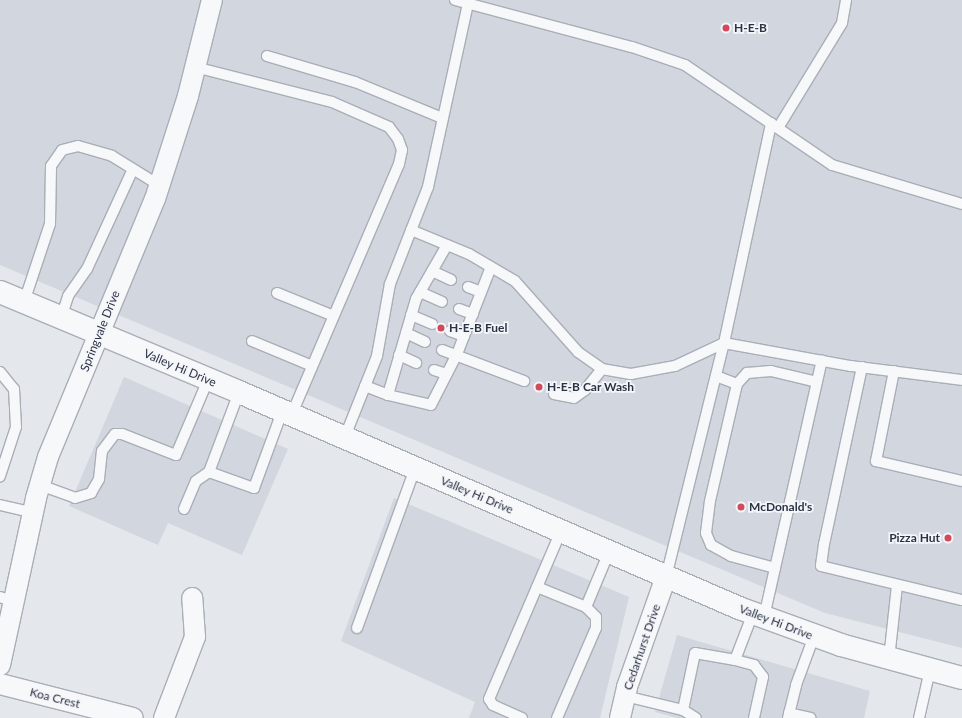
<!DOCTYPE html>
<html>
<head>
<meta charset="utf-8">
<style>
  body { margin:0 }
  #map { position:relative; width:962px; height:718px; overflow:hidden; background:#e4e7ec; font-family:Lato,sans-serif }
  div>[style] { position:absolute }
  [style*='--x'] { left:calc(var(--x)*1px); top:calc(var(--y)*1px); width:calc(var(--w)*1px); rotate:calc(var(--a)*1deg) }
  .built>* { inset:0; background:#d2d6de }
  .roads { filter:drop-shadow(1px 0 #a9aeb7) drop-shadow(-1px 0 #a9aeb7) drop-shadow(0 1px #a9aeb7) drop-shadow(0 -1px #a9aeb7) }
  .service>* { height:10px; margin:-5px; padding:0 5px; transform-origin:5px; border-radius:5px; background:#f7f8fa }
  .minor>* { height:20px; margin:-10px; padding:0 10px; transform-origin:10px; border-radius:10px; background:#f7f8fa }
  .tertiary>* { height:22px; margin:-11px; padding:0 11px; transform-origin:11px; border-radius:11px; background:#f7f8fa }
  .dots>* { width:11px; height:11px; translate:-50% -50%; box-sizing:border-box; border:2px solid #f4f6f9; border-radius:50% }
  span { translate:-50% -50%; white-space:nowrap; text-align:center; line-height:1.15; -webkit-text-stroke:3.5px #f4f6f9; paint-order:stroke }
  .poi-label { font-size:12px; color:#2b3445; font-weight:700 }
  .left { translate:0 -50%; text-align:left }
  .right { translate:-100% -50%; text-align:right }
  .street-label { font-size:12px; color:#2b3445 }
</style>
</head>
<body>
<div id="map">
  <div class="built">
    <div style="clip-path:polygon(0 0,962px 0,962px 648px,825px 613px,0 265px)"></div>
    <div style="clip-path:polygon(124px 377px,288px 449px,242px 555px,168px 523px,158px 545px,69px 506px)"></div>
    <div style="clip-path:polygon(394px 498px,629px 597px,600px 718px,469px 718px,475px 702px,341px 641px)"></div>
    <div style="clip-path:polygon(677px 635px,870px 691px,864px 718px,677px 718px,655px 712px)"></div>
  </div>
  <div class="roads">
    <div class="service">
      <div style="--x:455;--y:0;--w:183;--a:14.9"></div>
      <div style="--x:632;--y:47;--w:56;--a:18.8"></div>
      <div style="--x:685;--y:65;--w:178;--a:34.2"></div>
      <div style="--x:832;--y:165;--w:136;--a:16.7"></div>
      <div style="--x:267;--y:56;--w:92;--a:16.5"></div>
      <div style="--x:355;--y:82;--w:94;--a:22.5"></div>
      <div style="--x:195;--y:67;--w:141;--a:14.3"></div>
      <div style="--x:332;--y:102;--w:62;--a:23.7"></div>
      <div style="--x:389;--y:127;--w:15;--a:53"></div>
      <div style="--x:398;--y:139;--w:12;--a:70"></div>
      <div style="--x:402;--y:150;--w:14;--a:102"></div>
      <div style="--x:399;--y:164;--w:274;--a:113.2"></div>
      <div style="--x:778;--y:128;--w:123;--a:-58.6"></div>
      <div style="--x:842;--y:23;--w:23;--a:-80"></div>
      <div style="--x:411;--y:230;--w:63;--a:22.5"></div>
      <div style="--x:469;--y:254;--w:53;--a:30.4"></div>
      <div style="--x:515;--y:281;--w:95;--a:48.4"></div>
      <div style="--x:578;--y:352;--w:29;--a:35"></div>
      <div style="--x:602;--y:369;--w:29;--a:10"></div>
      <div style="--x:631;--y:374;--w:45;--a:-10.3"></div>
      <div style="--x:675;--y:366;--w:54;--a:-25.1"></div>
      <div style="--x:724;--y:343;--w:225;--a:-77.9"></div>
      <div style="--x:447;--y:245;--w:62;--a:119.9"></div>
      <div style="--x:416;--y:299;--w:100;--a:106.3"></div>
      <div style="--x:388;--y:395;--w:44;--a:13.1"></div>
      <div style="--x:431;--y:405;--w:57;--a:-63"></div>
      <div style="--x:457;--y:354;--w:93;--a:-68.7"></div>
      <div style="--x:432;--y:271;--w:21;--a:25"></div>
      <div style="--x:468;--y:287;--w:14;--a:21"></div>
      <div style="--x:420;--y:292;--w:24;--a:24"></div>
      <div style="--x:277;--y:293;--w:61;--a:22"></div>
      <div style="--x:24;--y:302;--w:82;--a:-71.6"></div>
      <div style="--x:50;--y:224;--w:58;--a:-89"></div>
      <div style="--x:51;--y:166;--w:19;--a:-55"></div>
      <div style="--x:62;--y:150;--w:16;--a:-14"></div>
      <div style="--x:78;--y:146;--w:35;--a:16"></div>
      <div style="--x:112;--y:156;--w:55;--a:31.7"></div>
      <div style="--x:459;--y:309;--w:15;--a:20"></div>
      <div style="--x:411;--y:315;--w:23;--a:23"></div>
      <div style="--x:61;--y:318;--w:23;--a:-72"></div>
      <div style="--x:68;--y:296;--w:33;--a:-55"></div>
      <div style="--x:87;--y:269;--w:108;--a:-65.3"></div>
      <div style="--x:450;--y:331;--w:15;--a:20"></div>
      <div style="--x:406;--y:333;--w:21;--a:25"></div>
      <div style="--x:252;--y:341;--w:65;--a:22.6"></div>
      <div style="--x:442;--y:350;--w:88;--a:20.7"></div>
      <div style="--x:399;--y:355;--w:19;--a:25"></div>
      <div style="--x:862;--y:367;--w:181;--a:102.1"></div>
      <div style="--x:824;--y:544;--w:22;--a:98"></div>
      <div style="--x:821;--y:566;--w:145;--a:13.6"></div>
      <div style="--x:434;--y:370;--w:13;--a:18"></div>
      <div style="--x:894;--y:371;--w:92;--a:101.3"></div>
      <div style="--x:876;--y:461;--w:88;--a:13.1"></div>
      <div style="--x:0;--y:372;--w:22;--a:51"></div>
      <div style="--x:14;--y:389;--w:38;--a:87"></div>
      <div style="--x:16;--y:427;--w:52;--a:108.1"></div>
      <div style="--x:716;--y:376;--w:22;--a:21"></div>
      <div style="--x:365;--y:386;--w:25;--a:21"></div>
      <div style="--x:554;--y:394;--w:20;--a:11"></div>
      <div style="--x:574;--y:398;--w:14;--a:-36"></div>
      <div style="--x:585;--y:390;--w:27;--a:-51"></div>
      <div style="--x:344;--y:439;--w:89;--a:-68.3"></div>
      <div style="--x:377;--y:356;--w:73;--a:-79.8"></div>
      <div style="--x:390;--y:284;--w:104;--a:-68.6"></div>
      <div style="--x:428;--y:187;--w:188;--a:-77.7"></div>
      <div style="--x:209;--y:472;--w:48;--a:19.6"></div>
      <div style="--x:254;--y:488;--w:81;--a:-69.8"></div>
      <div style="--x:40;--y:485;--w:37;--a:20"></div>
      <div style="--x:75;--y:498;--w:17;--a:-17"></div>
      <div style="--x:91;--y:493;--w:16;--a:-60"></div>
      <div style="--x:99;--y:479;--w:28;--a:-84"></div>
      <div style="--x:102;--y:451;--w:21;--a:-53"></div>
      <div style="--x:115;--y:434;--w:7;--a:0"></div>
      <div style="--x:122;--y:434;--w:58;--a:21.3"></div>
      <div style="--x:176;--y:455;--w:82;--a:-66.9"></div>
      <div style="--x:0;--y:505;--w:35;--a:13"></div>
      <div style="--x:184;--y:509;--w:30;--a:-67"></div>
      <div style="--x:196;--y:481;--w:16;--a:-35"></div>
      <div style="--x:209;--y:472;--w:85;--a:-69.4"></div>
      <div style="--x:775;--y:568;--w:46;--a:-164.7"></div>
      <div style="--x:731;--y:556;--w:23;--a:-151"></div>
      <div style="--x:711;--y:545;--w:13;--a:-113"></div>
      <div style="--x:706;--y:533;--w:32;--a:-83"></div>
      <div style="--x:710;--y:501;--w:120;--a:-77"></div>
      <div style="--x:737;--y:384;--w:15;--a:-48"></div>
      <div style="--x:747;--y:373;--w:24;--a:-5"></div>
      <div style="--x:771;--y:371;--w:47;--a:13.4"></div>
      <div style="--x:666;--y:577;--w:241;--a:-76.1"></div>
      <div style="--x:724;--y:343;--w:129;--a:10.3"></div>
      <div style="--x:851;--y:366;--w:112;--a:7.2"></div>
      <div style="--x:537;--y:587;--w:53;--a:22.2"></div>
      <div style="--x:0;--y:597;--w:15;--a:20"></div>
      <div style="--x:764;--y:617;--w:263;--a:-77.3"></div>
      <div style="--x:357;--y:628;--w:169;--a:-70"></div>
      <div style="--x:889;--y:659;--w:74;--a:-83.8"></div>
      <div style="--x:735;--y:660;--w:20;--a:15"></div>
      <div style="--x:754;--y:665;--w:15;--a:53"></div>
      <div style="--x:763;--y:677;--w:42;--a:102.4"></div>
      <div style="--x:625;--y:696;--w:60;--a:13.6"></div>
      <div style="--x:683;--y:710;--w:58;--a:-78.1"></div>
      <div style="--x:695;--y:653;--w:41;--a:9.9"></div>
      <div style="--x:735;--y:660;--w:50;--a:-69"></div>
      <div style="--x:683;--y:710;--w:15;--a:32"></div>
      <div style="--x:789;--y:713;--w:22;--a:13"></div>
      <div style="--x:522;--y:718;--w:32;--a:-156"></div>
      <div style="--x:493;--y:705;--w:7;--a:-124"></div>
      <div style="--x:489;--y:699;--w:183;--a:-66.8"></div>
      <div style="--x:557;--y:718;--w:98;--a:-66.6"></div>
      <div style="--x:596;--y:628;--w:11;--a:-90"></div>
      <div style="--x:596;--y:617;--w:14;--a:-135"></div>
      <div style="--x:586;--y:607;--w:60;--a:-67.3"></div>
      <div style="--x:788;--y:718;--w:34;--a:-76"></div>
      <div style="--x:796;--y:685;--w:52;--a:-69.8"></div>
      <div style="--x:919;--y:718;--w:49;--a:-77.1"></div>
    </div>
    <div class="minor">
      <div style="--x:0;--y:665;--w:171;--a:-77.8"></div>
      <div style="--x:36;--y:498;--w:43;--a:-73.7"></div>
      <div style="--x:48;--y:457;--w:279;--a:-67.5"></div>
      <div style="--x:155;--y:199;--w:108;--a:-72.2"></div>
      <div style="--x:188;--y:96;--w:99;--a:-76"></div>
      <div style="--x:0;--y:684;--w:137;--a:14.3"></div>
      <div style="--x:164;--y:718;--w:87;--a:-69.1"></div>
      <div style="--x:195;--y:637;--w:39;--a:-94"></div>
      <div style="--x:620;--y:718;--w:32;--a:-77"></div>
      <div style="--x:627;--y:687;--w:117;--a:-70.5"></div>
    </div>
    <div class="tertiary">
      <div style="--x:0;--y:292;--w:259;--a:22.7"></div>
      <div style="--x:239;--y:392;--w:545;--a:23.36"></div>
      <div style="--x:739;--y:608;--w:109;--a:19.9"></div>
      <div style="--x:841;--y:645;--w:125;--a:15.3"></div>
    </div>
  </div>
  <div class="dots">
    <div style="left:726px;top:28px;background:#d1495b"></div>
    <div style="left:441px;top:328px;background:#d1495b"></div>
    <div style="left:539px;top:387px;background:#d1495b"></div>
    <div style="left:741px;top:507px;background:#d1495b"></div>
    <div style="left:948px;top:538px;background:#d1495b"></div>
  </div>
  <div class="poi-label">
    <span class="left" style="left:734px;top:28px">H-E-B</span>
    <span class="left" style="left:449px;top:328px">H-E-B Fuel</span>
    <span class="left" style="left:547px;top:387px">H-E-B Car Wash</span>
    <span class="left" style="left:749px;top:507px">McDonald's</span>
    <span class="right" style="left:940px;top:538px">Pizza Hut</span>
  </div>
  <div class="street-label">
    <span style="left:100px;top:331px;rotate:-68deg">Springvale Drive</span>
    <span style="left:180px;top:368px;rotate:23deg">Valley Hi Drive</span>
    <span style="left:477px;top:495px;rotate:23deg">Valley Hi Drive</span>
    <span style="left:776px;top:622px;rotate:21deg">Valley Hi Drive</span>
    <span style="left:642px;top:647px;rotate:-71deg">Cedarhurst Drive</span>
    <span style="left:55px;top:698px;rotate:14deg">Koa Crest</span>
  </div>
</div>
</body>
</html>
